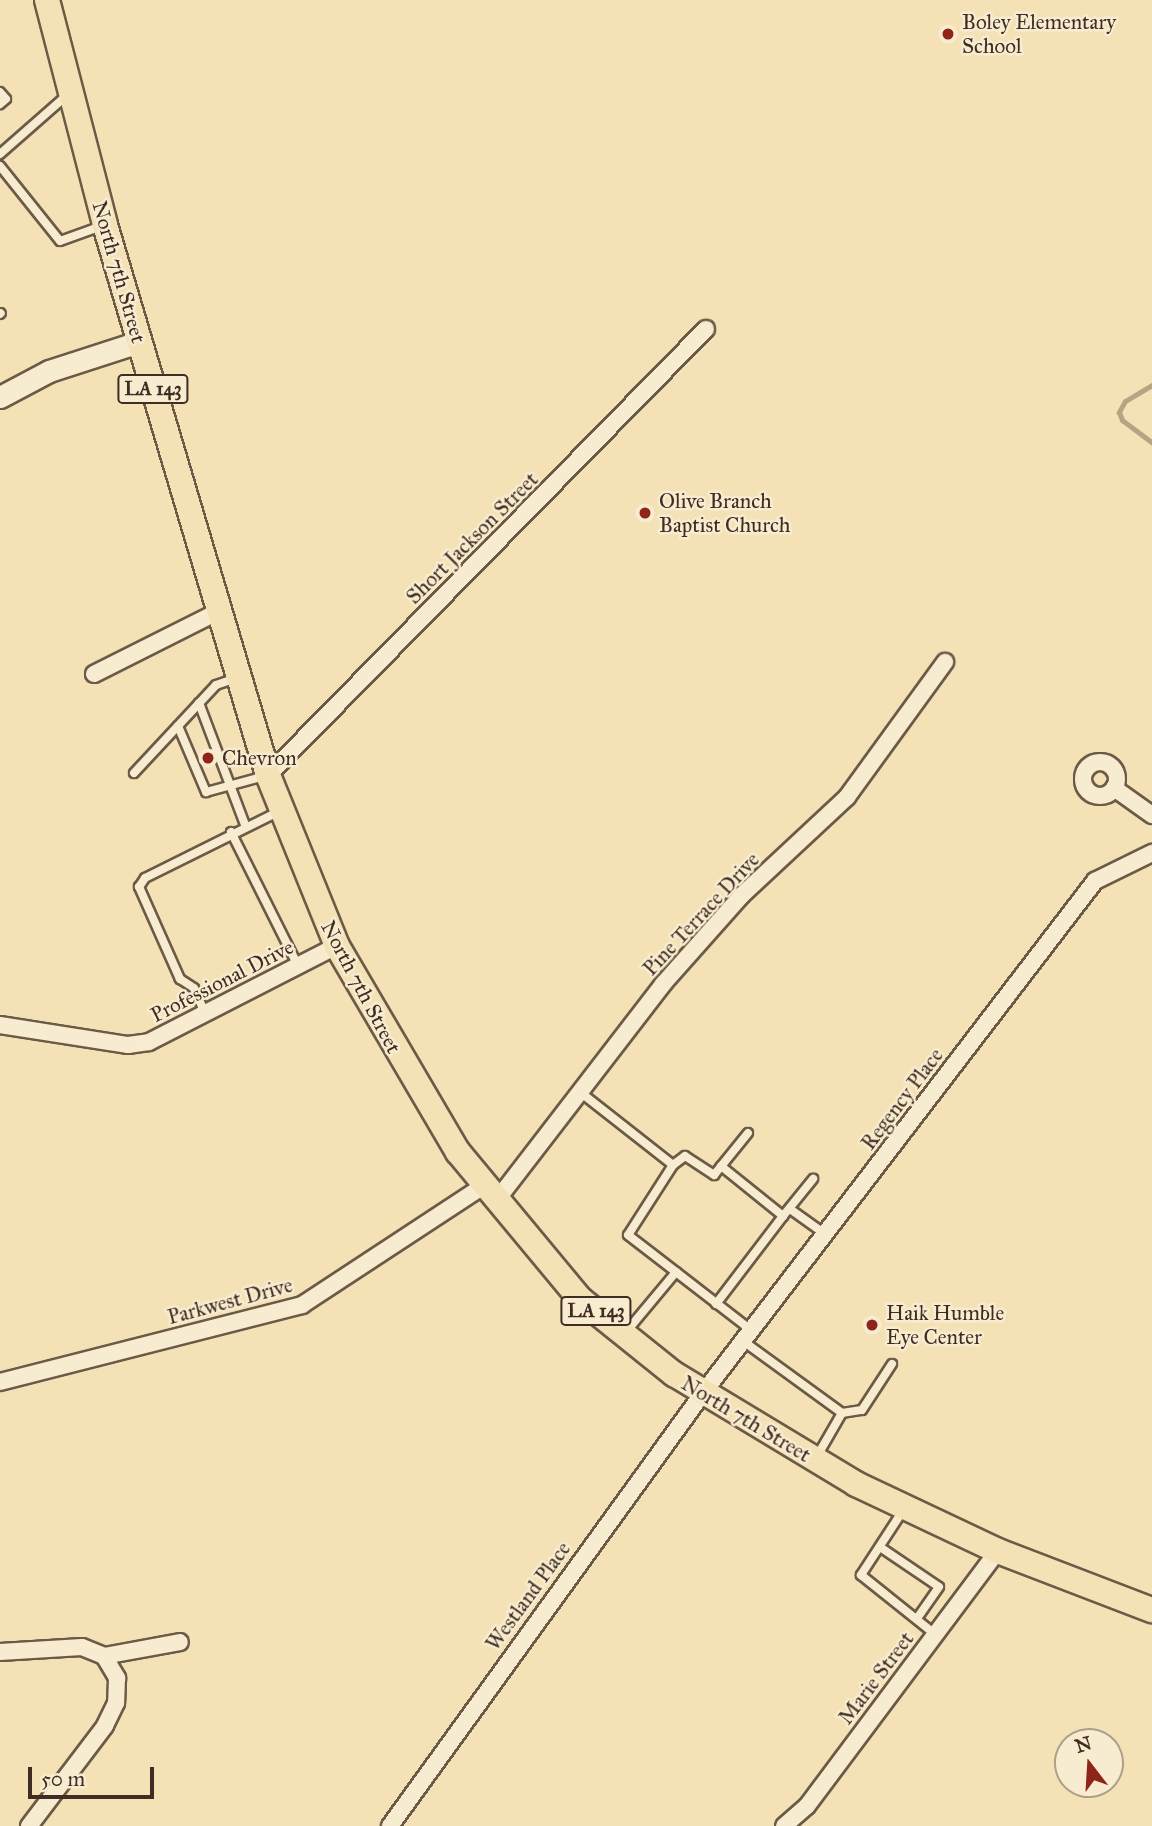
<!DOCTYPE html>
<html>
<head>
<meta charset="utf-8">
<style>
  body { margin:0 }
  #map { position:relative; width:1152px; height:1826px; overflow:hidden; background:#f4e2b6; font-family:"IM FELL Great Primer",serif }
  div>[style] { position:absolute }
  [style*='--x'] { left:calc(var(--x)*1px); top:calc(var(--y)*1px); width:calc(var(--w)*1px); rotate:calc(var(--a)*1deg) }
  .stream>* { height:5px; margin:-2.5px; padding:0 2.5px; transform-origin:2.5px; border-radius:2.5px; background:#b6a484 }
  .roads { filter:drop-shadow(2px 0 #6c5a47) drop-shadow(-2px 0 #6c5a47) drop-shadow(0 2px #6c5a47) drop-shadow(0 -2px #6c5a47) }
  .lane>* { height:8px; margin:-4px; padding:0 4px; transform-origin:4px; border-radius:4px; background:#f8ecd0 }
  .street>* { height:16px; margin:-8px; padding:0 8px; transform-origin:8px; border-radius:8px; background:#f8ecd0 }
  .street>.ring { margin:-8px; padding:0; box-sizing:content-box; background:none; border:16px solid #f8ecd0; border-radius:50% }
  .secondary>* { height:21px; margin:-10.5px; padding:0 10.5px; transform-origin:10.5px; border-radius:10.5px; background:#f8ecd0 }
  .primary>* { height:24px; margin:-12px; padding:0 12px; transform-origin:12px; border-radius:12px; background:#f4e2b6 }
  .dots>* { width:19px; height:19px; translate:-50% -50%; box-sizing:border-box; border:4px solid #f8ecd0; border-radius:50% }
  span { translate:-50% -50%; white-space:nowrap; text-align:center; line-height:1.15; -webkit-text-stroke:5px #f8ecd0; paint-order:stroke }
  .shield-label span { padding:2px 5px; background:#f8ecd0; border:2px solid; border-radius:5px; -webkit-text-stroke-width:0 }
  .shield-label { font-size:19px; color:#3f2c22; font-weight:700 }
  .poi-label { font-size:21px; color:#3f2c22 }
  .left { translate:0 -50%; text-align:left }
  .street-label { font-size:21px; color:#3f2c22 }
  .north { position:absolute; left:1054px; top:1728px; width:70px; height:70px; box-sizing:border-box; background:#f8ecd0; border:2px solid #ae9f8a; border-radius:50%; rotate:343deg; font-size:19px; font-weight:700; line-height:28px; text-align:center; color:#3f2c22 }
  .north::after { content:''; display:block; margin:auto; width:24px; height:32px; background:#8f2418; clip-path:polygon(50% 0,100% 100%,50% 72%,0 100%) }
  .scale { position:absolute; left:28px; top:1767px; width:126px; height:32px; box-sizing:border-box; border:4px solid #3f2c22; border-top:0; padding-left:9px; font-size:21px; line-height:24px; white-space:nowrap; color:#3f2c22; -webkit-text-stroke:5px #f8ecd0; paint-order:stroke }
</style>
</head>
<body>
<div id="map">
  <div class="stream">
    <div style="--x:1152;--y:385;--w:31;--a:149"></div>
    <div style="--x:1125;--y:401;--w:13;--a:119"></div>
    <div style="--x:1119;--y:412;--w:9;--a:69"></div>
    <div style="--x:1122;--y:420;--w:38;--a:37"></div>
  </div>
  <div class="roads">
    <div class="lane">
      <div style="--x:0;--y:92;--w:9;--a:49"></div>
      <div style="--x:6;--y:99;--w:8;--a:140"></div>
      <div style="--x:0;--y:154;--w:88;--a:-41.3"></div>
      <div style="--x:0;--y:166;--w:96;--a:51.3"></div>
      <div style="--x:60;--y:241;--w:45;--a:-19.7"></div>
      <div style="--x:0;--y:314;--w:1;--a:-45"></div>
      <div style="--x:199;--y:703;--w:130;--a:69.3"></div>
      <div style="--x:178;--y:726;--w:72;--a:67"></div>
      <div style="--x:206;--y:792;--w:61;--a:-15.2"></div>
      <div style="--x:134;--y:773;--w:120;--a:-47"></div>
      <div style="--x:216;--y:685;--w:21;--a:-19"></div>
      <div style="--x:231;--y:832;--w:150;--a:63.4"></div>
      <div style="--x:205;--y:1013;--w:27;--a:-114"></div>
      <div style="--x:194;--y:988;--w:17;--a:-147"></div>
      <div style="--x:180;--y:979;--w:101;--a:-114"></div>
      <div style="--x:139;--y:887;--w:11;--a:-56"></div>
      <div style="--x:145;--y:878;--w:148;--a:-26.4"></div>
      <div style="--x:580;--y:1092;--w:118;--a:38.1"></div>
      <div style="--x:673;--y:1165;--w:83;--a:122.7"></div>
      <div style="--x:628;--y:1235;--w:61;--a:37.6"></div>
      <div style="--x:676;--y:1272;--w:78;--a:129.8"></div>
      <div style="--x:673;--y:1165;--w:15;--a:-37"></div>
      <div style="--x:685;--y:1156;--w:35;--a:33"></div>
      <div style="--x:714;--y:1175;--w:54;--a:-51"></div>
      <div style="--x:721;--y:1166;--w:80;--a:38.9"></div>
      <div style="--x:783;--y:1216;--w:48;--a:-51"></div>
      <div style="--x:790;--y:1209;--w:43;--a:35.5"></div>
      <div style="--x:676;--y:1272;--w:95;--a:37.7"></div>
      <div style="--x:716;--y:1304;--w:111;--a:-52.7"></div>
      <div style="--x:743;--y:1341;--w:122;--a:36"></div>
      <div style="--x:816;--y:1458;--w:52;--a:-60"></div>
      <div style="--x:842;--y:1413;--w:20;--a:-9"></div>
      <div style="--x:862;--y:1410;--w:55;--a:-56.9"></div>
      <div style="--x:904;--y:1509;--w:79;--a:123.1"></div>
      <div style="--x:861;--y:1575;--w:95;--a:38.6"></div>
      <div style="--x:880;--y:1547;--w:71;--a:34.1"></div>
      <div style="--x:939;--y:1587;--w:39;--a:125"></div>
    </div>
    <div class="street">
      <div style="--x:94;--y:674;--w:140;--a:-26.7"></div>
      <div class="ring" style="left:1083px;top:762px;width:18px;height:18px"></div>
      <div style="--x:268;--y:775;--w:625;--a:-45.52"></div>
      <div style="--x:1114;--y:788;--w:47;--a:35.4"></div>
      <div style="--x:0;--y:1025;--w:130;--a:8.9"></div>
      <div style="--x:128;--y:1045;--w:21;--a:-8"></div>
      <div style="--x:149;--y:1042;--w:211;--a:-27.1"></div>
      <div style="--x:496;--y:1201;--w:274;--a:-52.4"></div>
      <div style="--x:663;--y:984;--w:118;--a:-48.4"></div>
      <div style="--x:741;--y:896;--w:145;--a:-43"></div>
      <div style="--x:847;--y:797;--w:167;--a:-54"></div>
      <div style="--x:0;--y:1382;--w:312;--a:-14.3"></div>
      <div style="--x:302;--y:1305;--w:217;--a:-33.3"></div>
      <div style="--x:0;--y:1652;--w:82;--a:-3.5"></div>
      <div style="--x:82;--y:1647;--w:24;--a:22"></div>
      <div style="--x:104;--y:1656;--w:26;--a:59"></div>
      <div style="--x:117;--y:1678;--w:25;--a:92"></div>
      <div style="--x:116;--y:1703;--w:25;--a:116"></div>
      <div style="--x:105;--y:1726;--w:126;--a:127.2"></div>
      <div style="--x:104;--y:1656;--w:77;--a:-10.4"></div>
      <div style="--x:390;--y:1826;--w:534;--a:-54.14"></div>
      <div style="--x:703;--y:1393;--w:645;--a:-52.56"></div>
      <div style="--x:1095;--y:881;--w:64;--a:-26.2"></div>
      <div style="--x:784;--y:1826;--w:30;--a:-41"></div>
      <div style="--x:807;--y:1806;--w:319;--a:-53.2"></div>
    </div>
    <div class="secondary">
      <div style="--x:0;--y:397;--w:55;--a:-28"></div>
      <div style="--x:49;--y:371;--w:95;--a:-17.9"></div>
    </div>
    <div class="primary">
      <div style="--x:47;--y:0;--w:232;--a:75.5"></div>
      <div style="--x:105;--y:225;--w:574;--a:73.49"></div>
      <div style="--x:268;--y:775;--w:184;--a:68"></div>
      <div style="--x:337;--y:946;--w:239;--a:59.6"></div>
      <div style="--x:458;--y:1152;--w:190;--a:50.3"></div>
      <div style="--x:579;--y:1298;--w:122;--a:38.7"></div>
      <div style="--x:674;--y:1374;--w:213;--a:31.1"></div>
      <div style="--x:856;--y:1484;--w:157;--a:25.3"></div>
      <div style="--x:998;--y:1551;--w:165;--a:21"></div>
    </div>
  </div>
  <div class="dots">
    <div style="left:948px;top:34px;background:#8f2418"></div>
    <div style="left:645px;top:513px;background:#8f2418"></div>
    <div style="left:208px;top:758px;background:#8f2418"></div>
    <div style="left:872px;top:1325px;background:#8f2418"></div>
  </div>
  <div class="shield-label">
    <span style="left:153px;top:389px">LA 143</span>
    <span style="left:596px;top:1311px">LA 143</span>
  </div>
  <div class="poi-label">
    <span class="left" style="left:962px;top:34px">Boley Elementary<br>School</span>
    <span class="left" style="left:659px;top:513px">Olive Branch<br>Baptist Church</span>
    <span class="left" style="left:222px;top:758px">Chevron</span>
    <span class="left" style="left:886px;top:1325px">Haik Humble<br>Eye Center</span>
  </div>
  <div class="street-label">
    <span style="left:119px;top:272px;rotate:74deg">North 7th Street</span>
    <span style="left:472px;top:538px;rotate:-45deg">Short Jackson Street</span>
    <span style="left:701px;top:914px;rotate:-47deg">Pine Terrace Drive</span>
    <span style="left:222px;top:981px;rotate:-27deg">Professional Drive</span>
    <span style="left:361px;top:987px;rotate:62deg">North 7th Street</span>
    <span style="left:902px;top:1099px;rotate:-53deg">Regency Place</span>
    <span style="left:230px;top:1301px;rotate:-15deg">Parkwest Drive</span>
    <span style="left:746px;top:1419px;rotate:31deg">North 7th Street</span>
    <span style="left:528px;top:1596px;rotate:-54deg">Westland Place</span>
    <span style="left:876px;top:1678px;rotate:-53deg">Marie Street</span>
  </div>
  <div class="north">N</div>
  <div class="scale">50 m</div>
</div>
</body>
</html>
